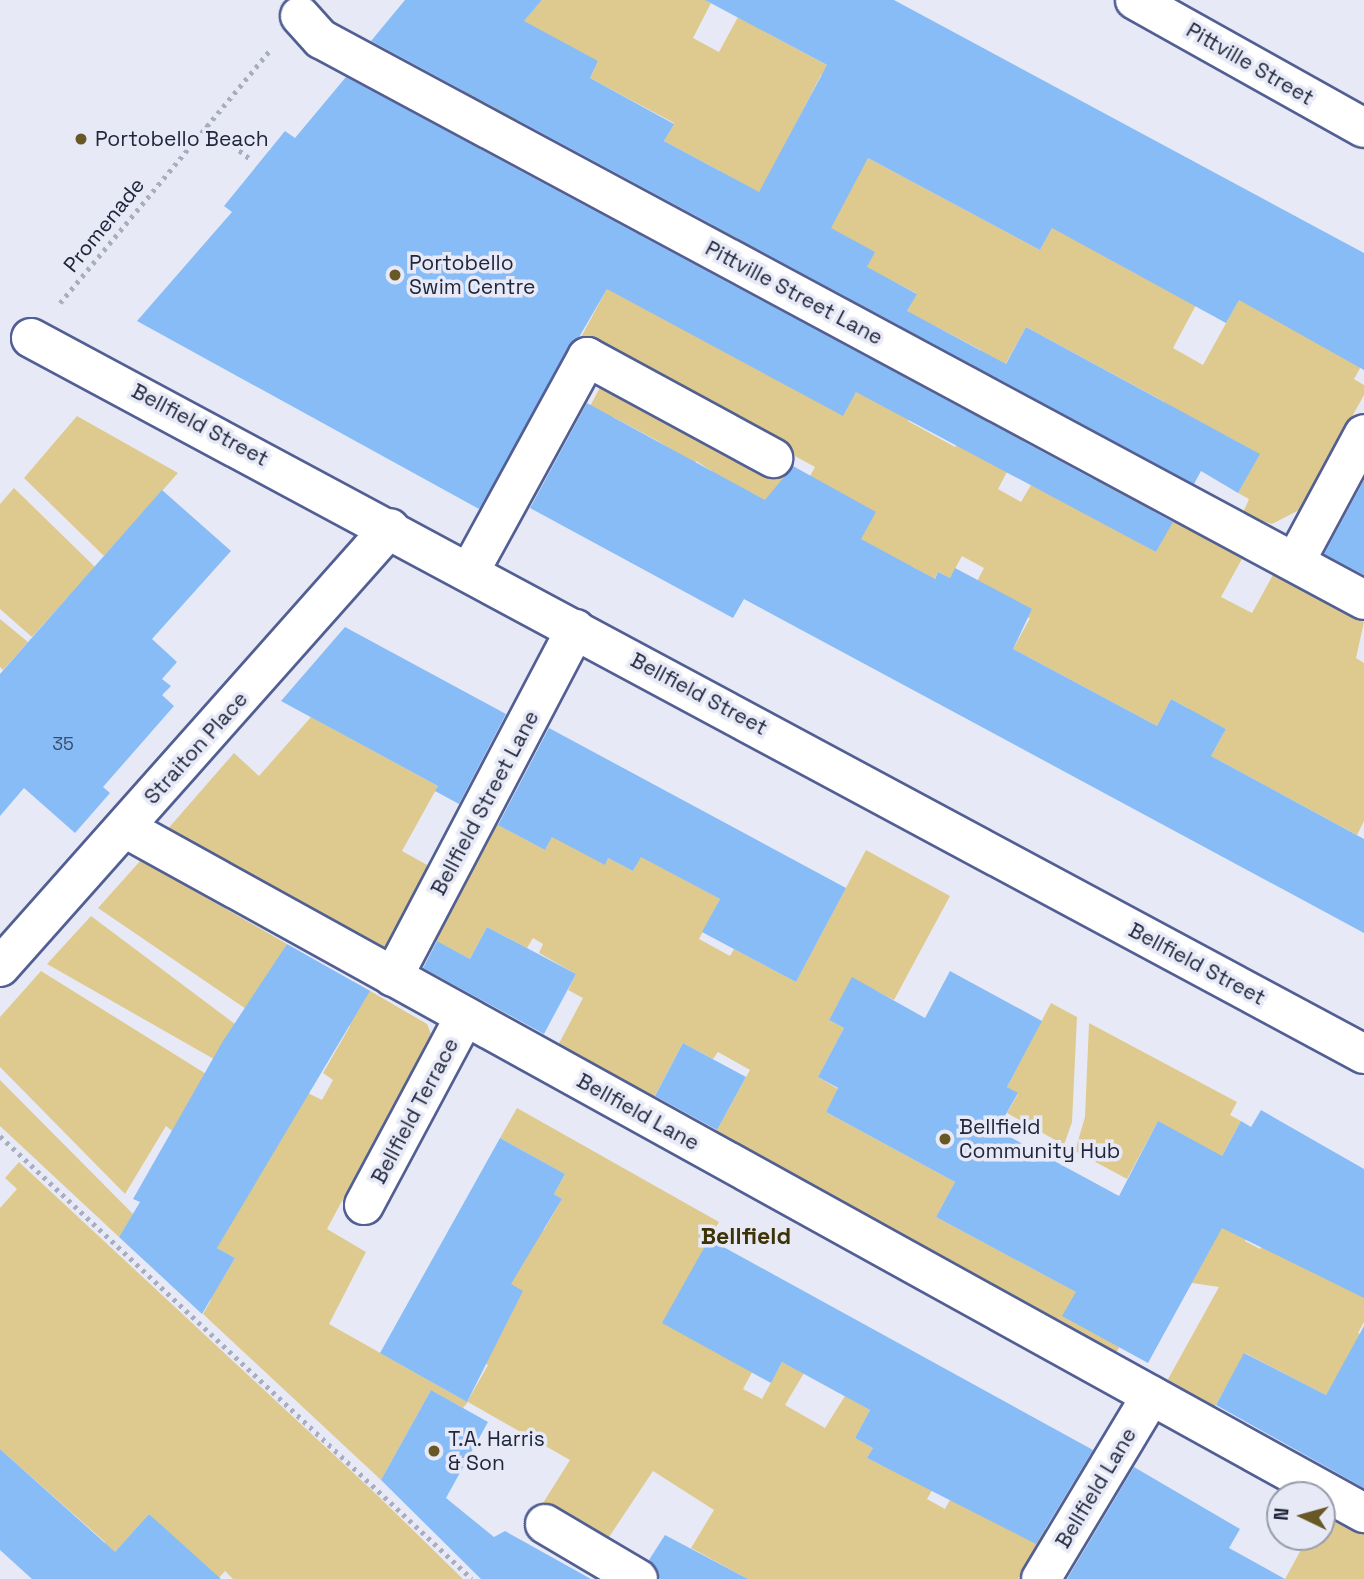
<!DOCTYPE html>
<html>
<head>
<meta charset="utf-8">
<style>
  body { margin:0 }
  #map { position:relative; width:1364px; height:1579px; overflow:hidden; background:#e7eaf6; font-family:"Space Grotesk",sans-serif }
  div>[style] { position:absolute }
  [style*='--x'] { left:calc(var(--x)*1px); top:calc(var(--y)*1px); width:calc(var(--w)*1px); rotate:calc(var(--a)*1deg) }
  .green>* { inset:0; background:#deca8e }
  .building>* { inset:0; background:#87bcf7 }
  .path>* { height:4.5px; margin-top:-2.25px; transform-origin:0; background:repeating-linear-gradient(90deg,#aaadbd 0 3.5px,transparent 0 8.5px) }
  .roads { filter:drop-shadow(2px 0 #525f93) drop-shadow(-2px 0 #525f93) drop-shadow(0 2px #525f93) drop-shadow(0 -2px #525f93) }
  .minor>* { height:38px; margin:-19px; padding:0 19px; transform-origin:19px; border-radius:19px; background:#fff }
  .dots>* { width:19px; height:19px; translate:-50% -50%; box-sizing:border-box; border:4px solid #e7eaf6; border-radius:50% }
  span { translate:-50% -50%; white-space:nowrap; text-align:center; line-height:1.15; -webkit-text-stroke:7px #e7eaf6; paint-order:stroke }
  .number-label { font-size:18px; color:#3a4c6b }
  .number-label span { -webkit-text-stroke-width:0 }
  .street-label { font-size:21px; color:#20263c }
  .poi-label { font-size:21px; color:#20263c }
  .left { translate:0 -50%; text-align:left }
  .neighbourhood-label { font-size:23px; color:#3e3207; font-weight:700 }
  .north { position:absolute; left:1266px; top:1481px; width:70px; height:70px; box-sizing:border-box; background:#e7eaf6; border:2px solid #979cac; border-radius:50%; rotate:275deg; font-size:19px; font-weight:700; line-height:28px; text-align:center; color:#20263c }
  .north::after { content:''; display:block; margin:auto; width:24px; height:32px; background:#685826; clip-path:polygon(50% 0,100% 100%,50% 72%,0 100%) }
</style>
</head>
<body>
<div id="map">
  <div class="green">
    <div style="clip-path:polygon(542px 0,706px 0,711px 3px,693px 38px,719px 52px,738px 17px,834px 69px,821px 75px,790px 135px,868px 158px,1040px 250px,1073px 189px,1115px 212px,1095px 251px,1138px 275px,1211px 277px,1173px 348px,1203px 365px,1242px 294px,1363px 363px,1354px 379px,1364px 385px,1364px 395px,1301px 509px,1272px 524px,1242px 515px,1249px 499px,1238px 493px,1259px 454px,1225px 435px,1220px 442px,1163px 401px,1026px 327px,996px 381px,972px 367px,981px 350px,933px 325px,924px 341px,899px 328px,916px 293px,891px 280px,873px 314px,848px 301px,874px 252px,781px 202px,755px 251px,712px 226px,720px 211px,704px 202px,720px 171px,664px 141px,674px 123px,590px 78px,598px 61px,551px 58px,517px 121px,462px 92px)"></div>
    <div style="clip-path:polygon(639px 229px,644px 232px,613px 291px,843px 415px,875px 357px,928px 386px,908px 421px,955px 447px,976px 412px,1025px 438px,998px 489px,1021px 502px,1031px 485px,1077px 509px,1094px 476px,1154px 508px,1136px 541px,1156px 552px,1174px 519px,1243px 557px,1221px 597px,1252px 613px,1274px 573px,1364px 622px,1356px 658px,1364px 663px,1364px 821px,1357px 835px,1211px 756px,1226px 729px,1210px 720px,1174px 735px,1188px 708px,1171px 699px,1157px 726px,1013px 649px,1030px 618px,965px 604px,984px 568px,962px 556px,950px 578px,938px 572px,924px 599px,914px 594px,925px 574px,911px 566px,850px 559px,875px 512px,772px 504px,736px 485px,695px 502px,712px 471px,696px 461px,678px 493px,671px 449px,656px 440px,613px 417px,574px 436px,604px 380px,803px 489px,815px 467px,580px 339px)"></div>
    <div style="clip-path:polygon(77px 416px,178px 473px,104px 556px,24px 478px)"></div>
    <div style="clip-path:polygon(14px 488px,95px 567px,32px 637px,0 609px,0 504px)"></div>
    <div style="clip-path:polygon(0 619px,28px 642px,3px 670px,0 667px)"></div>
    <div style="clip-path:polygon(311px 717px,438px 786px,402px 851px,429px 866px,383px 952px,166px 831px,234px 753px,259px 776px)"></div>
    <div style="clip-path:polygon(570px 803px,608px 858px,633px 871px,644px 850px,655px 864px,720px 899px,699px 939px,730px 956px,734px 949px,796px 982px,866px 850px,950px 896px,894px 1000px,867px 986px,840px 1000px,829px 1020px,844px 1028px,818px 1077px,838px 1089px,826px 1112px,955px 1182px,936px 1217px,1125px 1318px,1158px 1121px,1127px 1179px,1075px 1151px,1085px 1117px,1089px 1023px,1237px 1102px,1230px 1115px,1241px 1121px,1218px 1163px,1252px 1227px,1245px 1241px,1260px 1249px,1278px 1217px,1364px 1260px,1364px 1322px,1358px 1333px,1364px 1336px,1352px 1386px,1336px 1377px,1326px 1395px,1245px 1353px,1214px 1408px,1167px 1381px,1219px 1287px,1158px 1278px,1116px 1353px,713px 1137px,750px 1070px,718px 1052px,713px 1059px,683px 1043px,651px 1103px,555px 1051px,583px 998px,568px 990px,576px 974px,539px 953px,543px 944px,533px 938px,527px 948px,487px 927px,470px 959px,431px 938px,493px 822px,545px 850px)"></div>
    <div style="clip-path:polygon(141px 860px,287px 944px,249px 1011px,98px 908px)"></div>
    <div style="clip-path:polygon(91px 916px,239px 1027px,219px 1062px,47px 964px)"></div>
    <div style="clip-path:polygon(41px 971px,211px 1077px,177px 1135px,166px 1126px,125px 1194px,0 1067px,0 1017px)"></div>
    <div style="clip-path:polygon(353px 981px,427px 1024px,431px 1034px,327px 1229px,366px 1252px,329px 1324px,467px 1402px,488px 1365px,465px 1351px,536px 1226px,544px 1230px,562px 1199px,554px 1194px,565px 1174px,500px 1138px,517px 1108px,719px 1222px,674px 1303px,763px 1352px,743px 1389px,762px 1399px,782px 1362px,804px 1373px,785px 1405px,825px 1428px,845px 1396px,870px 1410px,855px 1438px,873px 1448px,867px 1458px,887px 1468px,908px 1431px,952px 1455px,927px 1499px,945px 1509px,969px 1465px,1026px 1521px,1047px 1531px,1018px 1579px,748px 1579px,691px 1548px,714px 1510px,653px 1471px,607px 1540px,543px 1503px,570px 1460px,468px 1402px,463px 1408px,431px 1390px,381px 1480px,203px 1314px,211px 1300px,189px 1279px,224px 1276px,235px 1258px,210px 1244px,225px 1234px,306px 1092px,322px 1100px,333px 1080px,323px 1073px,350px 1026px,333px 1016px)"></div>
    <div style="clip-path:polygon(1051px 1003px,1077px 1017px,1072px 1122px,1064px 1145px,1007px 1113px,1018px 1094px,1007px 1087px)"></div>
    <div style="clip-path:polygon(0 1080px,133px 1214px,119px 1237px,0 1126px)"></div>
    <div style="clip-path:polygon(19px 1162px,376px 1494px,463px 1579px,233px 1579px,225px 1571px,218px 1579px,149px 1514px,91px 1579px,105px 1542px,0 1449px,0 1208px,17px 1189px,5px 1178px)"></div>
    <div style="clip-path:polygon(1323px 1510px,1364px 1532px,1364px 1579px,1285px 1579px,1308px 1537px,1322px 1537px)"></div>
  </div>
  <div class="building">
    <div style="clip-path:polygon(405px 0,542px 0,524px 21px,598px 61px,590px 78px,674px 124px,664px 141px,759px 192px,827px 65px,705px 0,894px 0,1364px 253px,1364px 370px,1239px 300px,1226px 323px,1052px 228px,1040px 250px,868px 158px,831px 228px,875px 252px,867px 267px,917px 294px,907px 311px,1006px 364px,1026px 327px,1260px 454px,1238px 493px,1201px 471px,1194px 484px,371px 41px)"></div>
    <div style="clip-path:polygon(346px 77px,1173px 522px,1156px 552px,856px 392px,843px 416px,607px 289px,479px 509px,137px 321px,232px 212px,224px 206px,285px 131px,295px 138px)"></div>
    <div style="clip-path:polygon(587px 403px,765px 500px,793px 466px,876px 512px,861px 539px,935px 579px,938px 572px,950px 578px,955px 568px,1032px 609px,1013px 649px,1157px 726px,1171px 699px,1226px 729px,1211px 756px,1364px 839px,1364px 933px,744px 599px,733px 618px,530px 508px)"></div>
    <div style="clip-path:polygon(1364px 480px,1364px 575px,1324px 554px)"></div>
    <div style="clip-path:polygon(162px 490px,231px 551px,152px 639px,177px 662px,162px 679px,171px 686px,162px 695px,174px 706px,103px 787px,110px 793px,75px 833px,24px 788px,0 816px,0 674px)"></div>
    <div style="clip-path:polygon(345px 627px,506px 714px,459px 804px,435px 791px,438px 786px,281px 701px)"></div>
    <div style="clip-path:polygon(549px 728px,846px 888px,796px 982px,702px 932px,720px 899px,641px 857px,633px 871px,608px 858px,605px 865px,552px 837px,545px 850px,498px 825px)"></div>
    <div style="clip-path:polygon(487px 927px,576px 974px,544px 1034px,423px 968px,437px 941px,470px 959px)"></div>
    <div style="clip-path:polygon(287px 944px,370px 991px,217px 1248px,235px 1258px,202px 1314px,119px 1237px,140px 1202px,133px 1199px,223px 1041px)"></div>
    <div style="clip-path:polygon(950px 971px,1042px 1021px,1007px 1087px,1018px 1093px,997px 1130px,1119px 1196px,1158px 1121px,1222px 1156px,1241px 1121px,1251px 1127px,1261px 1110px,1364px 1169px,1364px 1298px,1222px 1228px,1148px 1363px,1062px 1316px,1076px 1292px,936px 1217px,955px 1182px,826px 1112px,838px 1088px,818px 1077px,844px 1028px,829px 1020px,852px 977px,925px 1018px)"></div>
    <div style="clip-path:polygon(683px 1043px,746px 1077px,717px 1130px,655px 1096px)"></div>
    <div style="clip-path:polygon(500px 1138px,565px 1174px,554px 1194px,562px 1199px,511px 1284px,523px 1291px,467px 1402px,380px 1353px)"></div>
    <div style="clip-path:polygon(709px 1239px,1093px 1450px,1036px 1544px,867px 1458px,873px 1448px,855px 1438px,870px 1410px,782px 1362px,771px 1383px,662px 1323px)"></div>
    <div style="clip-path:polygon(1364px 1326px,1364px 1488px,1216px 1405px,1244px 1353px,1326px 1395px)"></div>
    <div style="clip-path:polygon(431px 1390px,488px 1422px,446px 1498px,494px 1537px,505px 1531px,591px 1579px,481px 1579px,381px 1480px)"></div>
    <div style="clip-path:polygon(0 1449px,115px 1552px,149px 1514px,221px 1579px,32px 1579px,0 1550px)"></div>
    <div style="clip-path:polygon(1134px 1467px,1240px 1529px,1229px 1548px,1285px 1579px,1067px 1579px)"></div>
    <div style="clip-path:polygon(665px 1535px,748px 1579px,660px 1579px,649px 1560px)"></div>
  </div>
  <div class="path">
    <div style="--x:206;--y:124;--w:55;--a:38.3"></div>
    <div style="--x:60;--y:303;--w:327;--a:-50.3"></div>
    <div style="--x:0;--y:1136;--w:647;--a:43.18"></div>
  </div>
  <div class="roads">
    <div class="minor">
      <div style="--x:1135;--y:0;--w:262;--a:29.2"></div>
      <div style="--x:300;--y:16;--w:31;--a:48"></div>
      <div style="--x:321;--y:39;--w:1184;--a:28.27"></div>
      <div style="--x:31;--y:338;--w:1513;--a:28.24"></div>
      <div style="--x:1295;--y:562;--w:145;--a:-61.7"></div>
      <div style="--x:470;--y:571;--w:244;--a:-61.3"></div>
      <div style="--x:587;--y:357;--w:212;--a:28.5"></div>
      <div style="--x:125;--y:828;--w:1416;--a:28.94"></div>
      <div style="--x:0;--y:967;--w:587;--a:-48.38"></div>
      <div style="--x:393;--y:977;--w:393;--a:-62.3"></div>
      <div style="--x:364;--y:1205;--w:214;--a:-61.9"></div>
      <div style="--x:545;--y:1524;--w:108;--a:30.6"></div>
      <div style="--x:1041;--y:1579;--w:214;--a:-59"></div>
    </div>
  </div>
  <div class="dots">
    <div style="left:81px;top:139px;background:#685826"></div>
    <div style="left:395px;top:275px;background:#685826"></div>
    <div style="left:945px;top:1139px;background:#685826"></div>
    <div style="left:434px;top:1451px;background:#685826"></div>
  </div>
  <div class="number-label">
    <span style="left:63px;top:744px">35</span>
  </div>
  <div class="street-label">
    <span style="left:1250px;top:64px;rotate:30deg">Pittville Street</span>
    <span style="left:104px;top:225px;rotate:-51deg">Promenade</span>
    <span style="left:794px;top:293px;rotate:28deg">Pittville Street Lane</span>
    <span style="left:200px;top:425px;rotate:28deg">Bellfield Street</span>
    <span style="left:699px;top:694px;rotate:28deg">Bellfield Street</span>
    <span style="left:196px;top:748px;rotate:-48deg">Straiton Place</span>
    <span style="left:485px;top:803px;rotate:-62deg">Bellfield Street Lane</span>
    <span style="left:1197px;top:964px;rotate:28deg">Bellfield Street</span>
    <span style="left:415px;top:1111px;rotate:-62deg">Bellfield Terrace</span>
    <span style="left:638px;top:1112px;rotate:29deg">Bellfield Lane</span>
    <span style="left:1096px;top:1488px;rotate:-59deg">Bellfield Lane</span>
  </div>
  <div class="poi-label">
    <span class="left" style="left:95px;top:139px">Portobello Beach</span>
    <span class="left" style="left:409px;top:275px">Portobello<br>Swim Centre</span>
    <span class="left" style="left:959px;top:1139px">Bellfield<br>Community Hub</span>
    <span class="left" style="left:448px;top:1451px">T.A. Harris<br>&amp; Son</span>
  </div>
  <div class="neighbourhood-label">
    <span style="left:746px;top:1236px">Bellfield</span>
  </div>
  <div class="north">N</div>
</div>
</body>
</html>
